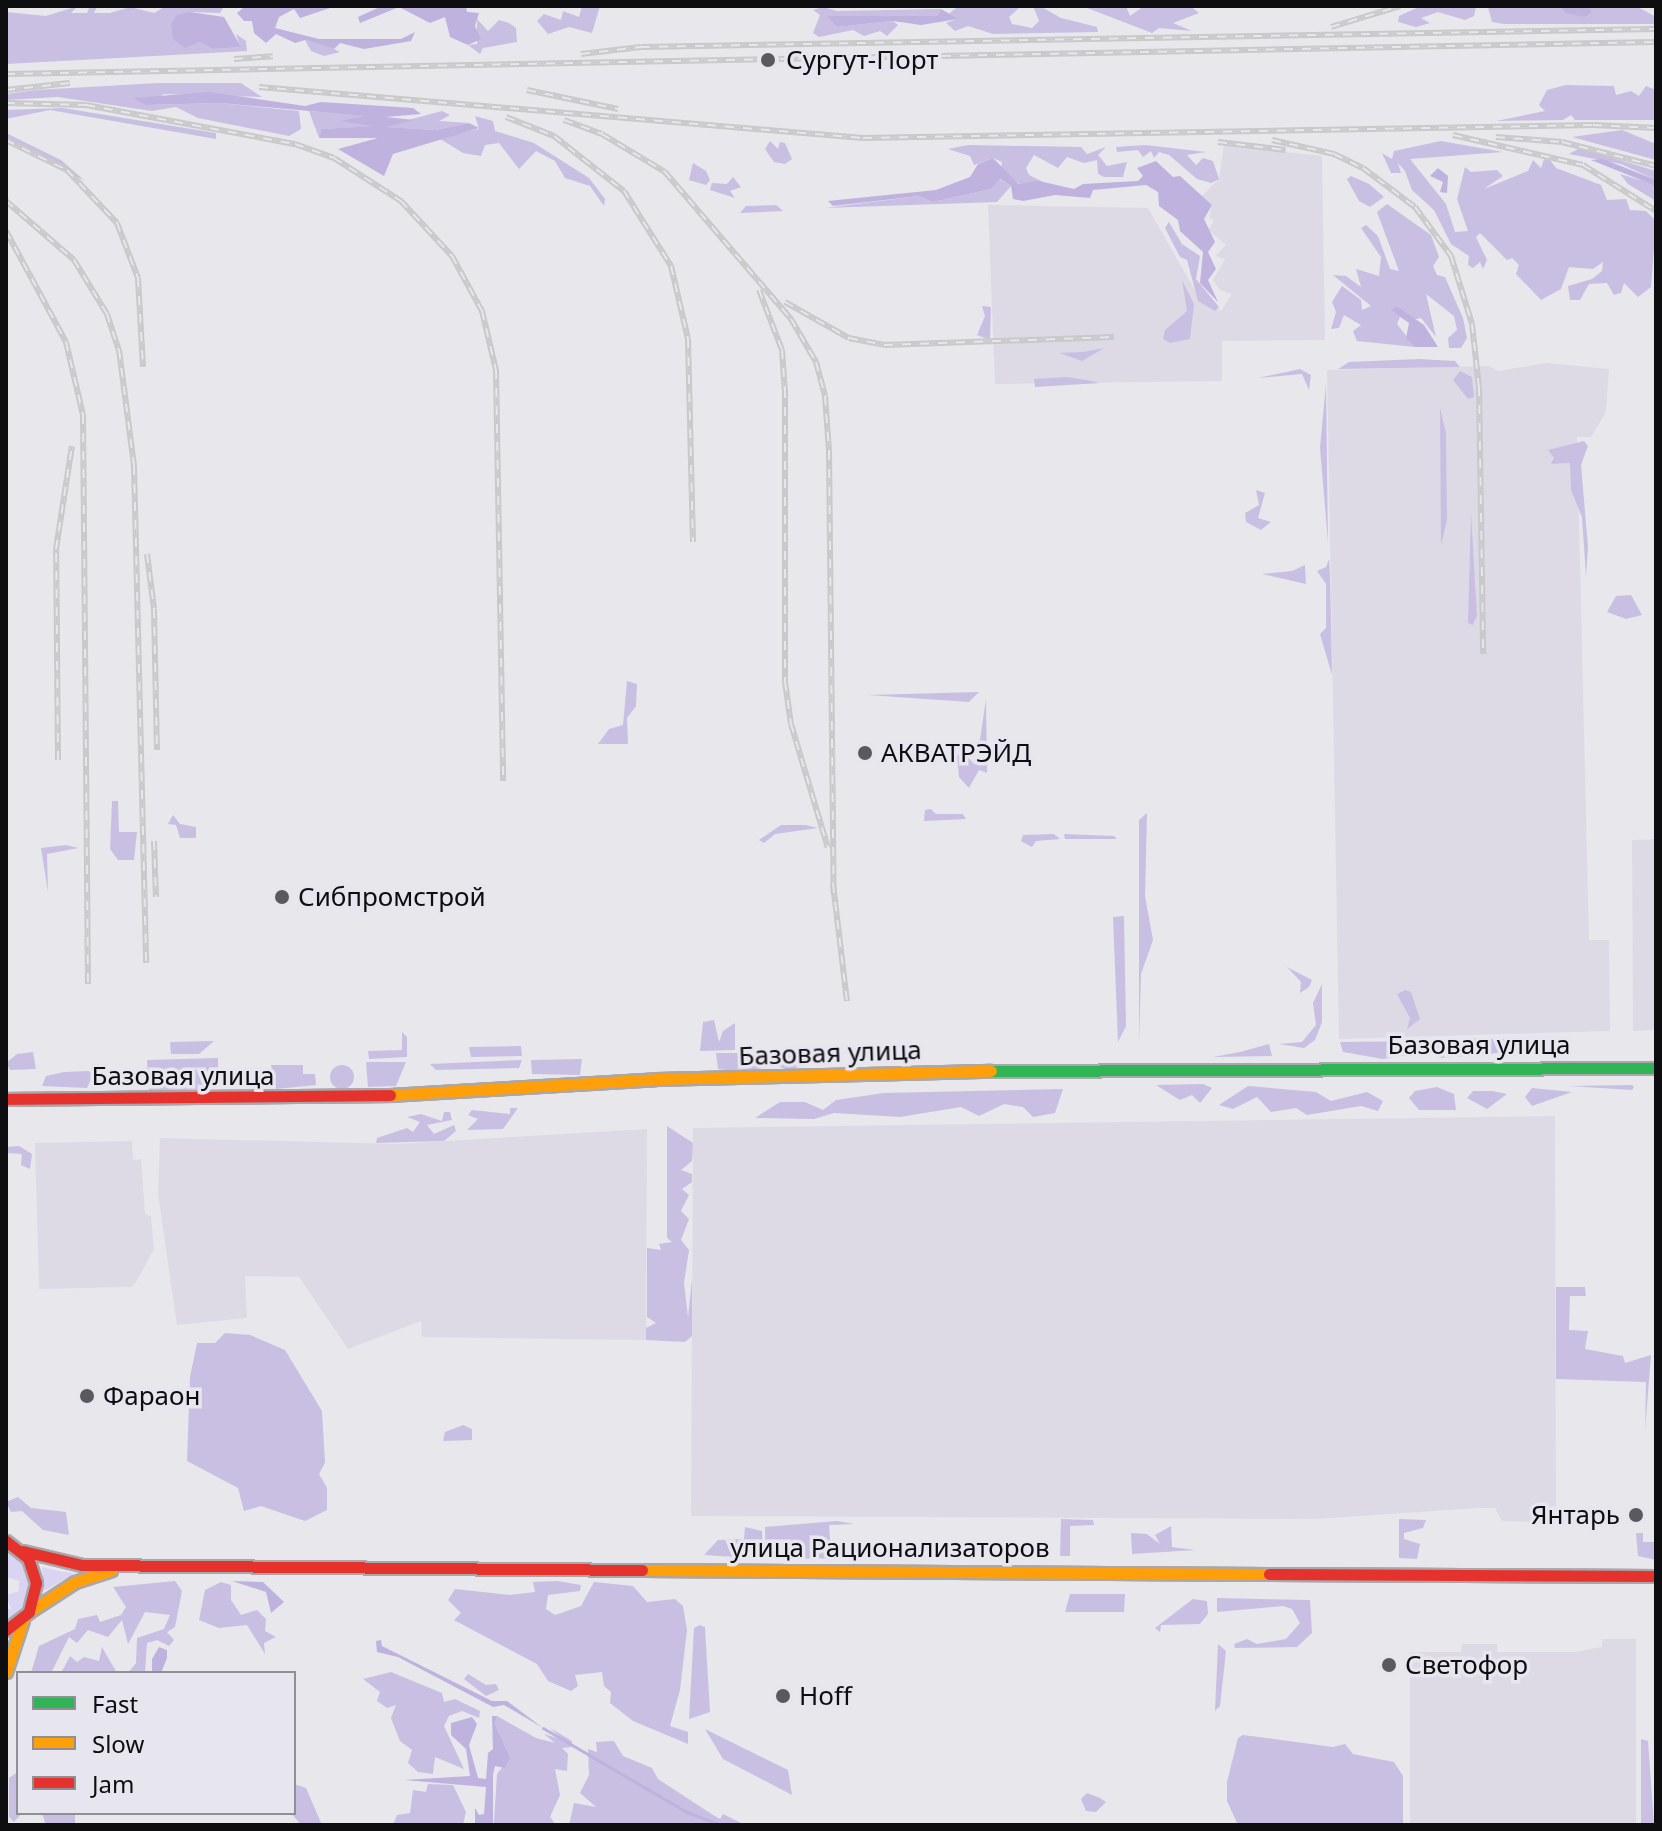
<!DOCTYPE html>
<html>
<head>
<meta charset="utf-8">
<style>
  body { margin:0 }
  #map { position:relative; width:1662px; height:1831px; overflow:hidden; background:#e8e7ec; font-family:"Noto Sans",sans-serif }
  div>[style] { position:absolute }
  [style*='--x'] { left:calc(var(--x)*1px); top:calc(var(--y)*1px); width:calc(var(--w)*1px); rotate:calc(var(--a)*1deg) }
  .built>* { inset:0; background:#dddae6 }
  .green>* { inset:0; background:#dbd3f2 }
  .forest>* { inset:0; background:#c9bfe3 }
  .round { border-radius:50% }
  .water>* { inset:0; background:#bfb2df }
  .stream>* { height:3px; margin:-1.5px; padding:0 1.5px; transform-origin:1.5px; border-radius:1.5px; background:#bfb2df }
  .roads { filter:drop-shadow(2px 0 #a8a7ab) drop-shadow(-2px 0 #a8a7ab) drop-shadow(0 2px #a8a7ab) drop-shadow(0 -2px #a8a7ab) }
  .fast>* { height:11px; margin:-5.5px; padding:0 5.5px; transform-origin:5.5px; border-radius:5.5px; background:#30b455 }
  .slow>* { height:11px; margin:-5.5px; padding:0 5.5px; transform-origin:5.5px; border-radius:5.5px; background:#ff9f0a }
  .jam>* { height:11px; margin:-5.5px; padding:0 5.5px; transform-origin:5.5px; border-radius:5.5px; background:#e5322d }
  .rail>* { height:6px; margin-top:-3px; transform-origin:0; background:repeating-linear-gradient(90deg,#e7e5ee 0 9px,#c9c9ca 0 18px); box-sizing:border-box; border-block:2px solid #c9c9ca }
  .dots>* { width:22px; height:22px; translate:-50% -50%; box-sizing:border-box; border:4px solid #e7e5ee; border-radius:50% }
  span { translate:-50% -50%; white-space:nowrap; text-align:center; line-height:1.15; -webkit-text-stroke:7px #e7e5ee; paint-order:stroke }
  .poi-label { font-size:26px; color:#0e0d10 }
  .left { translate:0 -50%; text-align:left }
  .right { translate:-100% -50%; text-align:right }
  .street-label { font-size:26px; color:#0e0d10 }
  .frame { position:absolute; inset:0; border:8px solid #0e0d10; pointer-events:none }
  .legend { position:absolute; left:16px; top:1671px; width:280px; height:144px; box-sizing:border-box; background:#e7e5ee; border:2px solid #908f95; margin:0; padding:10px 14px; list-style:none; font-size:24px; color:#0e0d10 }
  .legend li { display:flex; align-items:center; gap:16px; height:40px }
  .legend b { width:40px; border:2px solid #908f95 }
</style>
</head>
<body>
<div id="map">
  <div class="built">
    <div style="clip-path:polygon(1224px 145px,1322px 156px,1325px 340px,1222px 341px,1222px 381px,995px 384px,988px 205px,1148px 208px,1196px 292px,1221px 311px,1232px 294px,1220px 290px,1213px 280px,1225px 259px,1215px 256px,1226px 245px,1208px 230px,1214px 221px,1209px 217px,1212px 205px,1202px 196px,1219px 179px)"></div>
    <div style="clip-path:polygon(1547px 363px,1609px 369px,1606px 412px,1591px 437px,1577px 437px,1589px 940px,1609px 940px,1610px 1031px,1339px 1039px,1327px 370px,1489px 366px,1498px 371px)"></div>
    <div style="clip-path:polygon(1656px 839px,1656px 1030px,1633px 1031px,1632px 840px)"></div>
    <div style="clip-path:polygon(1555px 1116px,1556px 1523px,1502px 1521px,1495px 1508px,1478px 1508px,1316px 1519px,691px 1516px,693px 1128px)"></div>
    <div style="clip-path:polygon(647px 1129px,646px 1340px,422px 1337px,421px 1321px,348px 1349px,299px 1277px,245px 1276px,247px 1318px,177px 1325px,158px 1194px,160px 1138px,398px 1144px)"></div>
    <div style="clip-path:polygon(132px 1141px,133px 1160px,141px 1159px,145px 1214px,151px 1216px,154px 1249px,136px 1282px,131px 1287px,39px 1289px,35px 1143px)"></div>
    <div style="clip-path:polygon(1602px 1639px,1636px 1639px,1636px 1825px,1410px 1825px,1410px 1652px,1461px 1652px,1462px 1644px,1497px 1644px,1497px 1652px,1575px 1652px,1602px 1647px)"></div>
  </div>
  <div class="green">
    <div style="clip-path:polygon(6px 1549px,23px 1563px,30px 1584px,23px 1606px,6px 1621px,6px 1609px,11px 1609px,6px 1595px,19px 1591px,19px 1581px,6px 1577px)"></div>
    <div style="clip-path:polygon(42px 1567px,62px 1572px,75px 1573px,44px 1591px)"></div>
  </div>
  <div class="forest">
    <div style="clip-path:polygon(78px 6px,71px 13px,87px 13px,90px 6px,97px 7px,94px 13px,110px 13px,130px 7px,154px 13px,166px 6px,217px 6px,223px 8px,220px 13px,190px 12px,199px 42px,213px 49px,240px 47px,236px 34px,246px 41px,247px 51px,6px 64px,6px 12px,46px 16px)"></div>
    <div style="clip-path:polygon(582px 6px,600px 6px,592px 33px,569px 27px,548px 34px,537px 21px,544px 14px,561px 20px,563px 11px,579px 17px)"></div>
    <div style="clip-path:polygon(959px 6px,1015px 6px,1019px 8px,1009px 17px,1012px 24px,1032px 28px,1039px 21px,1033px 6px,1040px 6px,1061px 18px,1097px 27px,1098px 32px,993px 34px,968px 26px,955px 31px,946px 23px,957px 19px,947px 15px)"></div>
    <div style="clip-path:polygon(1082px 6px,1126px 6px,1130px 16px,1144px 6px,1190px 6px,1199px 13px,1173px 23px,1192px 31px,1159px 28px,1152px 33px)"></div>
    <div style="clip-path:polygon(1421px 6px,1476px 6px,1476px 7px,1474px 16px,1465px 20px,1438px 12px,1421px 18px,1430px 23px,1416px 27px,1398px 22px,1399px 16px)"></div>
    <div style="clip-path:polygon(1560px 6px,1565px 13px,1592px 12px,1589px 6px,1636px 6px,1656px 17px,1656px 24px,1504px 24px,1492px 22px,1488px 7px)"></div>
    <div style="clip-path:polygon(823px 7px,837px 11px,941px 9px,938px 16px,828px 16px,837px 27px,893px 21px,898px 25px,887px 36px,880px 31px,864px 36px,853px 30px,819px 37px,813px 33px,820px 15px,813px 10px)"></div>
    <div style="clip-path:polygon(477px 19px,488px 31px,499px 20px,509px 23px,516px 28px,517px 42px,483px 48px,480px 54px,468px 45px,477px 44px)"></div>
    <div style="clip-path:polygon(305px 40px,334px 49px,340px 52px,324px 56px,311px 51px)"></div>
    <div style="clip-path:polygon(158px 83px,241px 83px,262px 97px,164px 94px,146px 105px,220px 103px,299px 111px,301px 129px,289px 136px,198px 118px,176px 107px,152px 111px,58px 97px,6px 100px,6px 94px,36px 90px)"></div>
    <div style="clip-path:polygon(1566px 85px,1614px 86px,1616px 95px,1631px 91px,1639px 96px,1646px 86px,1656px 90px,1656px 120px,1575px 120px,1571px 115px,1563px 120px,1496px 121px,1545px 111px,1539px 105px,1547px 90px)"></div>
    <div style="clip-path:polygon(63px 108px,216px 133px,216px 139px,50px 110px,6px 119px,6px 110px)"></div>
    <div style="clip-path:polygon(309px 111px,370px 116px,344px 121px,376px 126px,323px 129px,319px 138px)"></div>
    <div style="clip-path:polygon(442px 111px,450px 115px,439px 121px,469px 123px,435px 130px,382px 127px)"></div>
    <div style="clip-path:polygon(475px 116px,493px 121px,495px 131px,534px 143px,589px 178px,605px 199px,604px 206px,590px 186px,565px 178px,555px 161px,536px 151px,519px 169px,499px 143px,485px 145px,481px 156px,463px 153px,437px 137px,479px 129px)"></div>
    <div style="clip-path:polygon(1622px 130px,1656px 144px,1656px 160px,1572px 137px)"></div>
    <div style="clip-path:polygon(6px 133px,61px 160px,85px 181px,6px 139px)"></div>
    <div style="clip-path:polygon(770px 141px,778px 149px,780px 142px,785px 143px,792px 159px,785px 164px,774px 162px,765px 149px)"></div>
    <div style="clip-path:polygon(1441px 141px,1503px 152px,1410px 159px,1446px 204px,1455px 232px,1468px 231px,1457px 199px,1465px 167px,1471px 172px,1497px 170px,1503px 176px,1484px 189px,1528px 171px,1533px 160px,1541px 168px,1544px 159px,1550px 160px,1556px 168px,1601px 185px,1607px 200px,1626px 199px,1630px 210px,1646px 211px,1656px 221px,1651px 287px,1638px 297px,1624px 283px,1621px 293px,1614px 295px,1607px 283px,1589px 284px,1580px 300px,1570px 300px,1568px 286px,1592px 279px,1602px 271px,1603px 262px,1593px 269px,1569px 267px,1561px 289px,1541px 300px,1516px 274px,1519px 265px,1512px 258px,1507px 260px,1480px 233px,1476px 237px,1487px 260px,1483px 269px,1480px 262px,1473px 268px,1468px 265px,1469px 256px,1451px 244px,1434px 210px,1412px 190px,1405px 171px,1398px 163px,1401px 173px,1391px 173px,1382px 153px,1392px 159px,1394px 151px)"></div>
    <div style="clip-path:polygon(968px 145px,1081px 147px,1087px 154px,1106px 147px,1098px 155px,1107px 166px,1127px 162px,1123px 177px,1104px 177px,1098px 174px,1097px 160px,1084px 163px,1067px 157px,1058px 168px,1034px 155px,1026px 168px,1029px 175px,1049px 185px,1020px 184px,1001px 170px,1002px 162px,993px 158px,974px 165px,970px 156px,948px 149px)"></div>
    <div style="clip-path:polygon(1145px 145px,1206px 152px,1187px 155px,1196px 165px,1203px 158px,1213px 161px,1219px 179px,1211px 183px,1197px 179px,1169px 155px,1159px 152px,1154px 158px,1151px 151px,1143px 157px,1138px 150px,1117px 152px,1116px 147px)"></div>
    <div style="clip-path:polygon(1580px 148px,1656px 171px,1656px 180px,1621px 164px,1569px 154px)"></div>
    <div style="clip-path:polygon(693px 163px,706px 171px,710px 180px,706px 185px,689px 180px)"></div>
    <div style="clip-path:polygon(1620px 174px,1654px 184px,1656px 201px,1628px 184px)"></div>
    <div style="clip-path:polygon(1351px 176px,1369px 184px,1384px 197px,1370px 207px,1359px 201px,1347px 179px)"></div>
    <div style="clip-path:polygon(733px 177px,741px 187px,730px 191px,735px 198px,710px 190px,712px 183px,727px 184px)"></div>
    <div style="clip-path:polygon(999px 179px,1011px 186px,997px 202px,825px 208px,919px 196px,933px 202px,991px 189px)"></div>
    <div style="clip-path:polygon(1387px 204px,1431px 235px,1439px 257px,1433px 266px,1437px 275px,1445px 277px,1463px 318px,1467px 338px,1461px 348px,1449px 348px,1448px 338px,1457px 330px,1454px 316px,1426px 294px,1436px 337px,1421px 318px,1412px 320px,1396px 306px,1390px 310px,1400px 317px,1397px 324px,1415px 347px,1357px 341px,1353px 331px,1361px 325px,1344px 315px,1339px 328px,1331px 329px,1336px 312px,1332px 302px,1342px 286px,1361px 300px,1362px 310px,1371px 306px,1333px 275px,1346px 276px,1361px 287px,1356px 269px,1379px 276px,1381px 257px,1361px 228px,1366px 225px,1378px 236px,1390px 269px,1399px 271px,1377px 212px)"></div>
    <div style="clip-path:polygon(776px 205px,783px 211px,740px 213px,746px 206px)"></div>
    <div style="clip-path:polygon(1169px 222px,1182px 244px,1200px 256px,1196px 279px,1219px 307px,1215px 311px,1198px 301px,1187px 260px,1180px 257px,1165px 228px)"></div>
    <div style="clip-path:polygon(1182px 280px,1194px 304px,1190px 339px,1170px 343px,1163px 339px,1165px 330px,1187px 311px)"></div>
    <div style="clip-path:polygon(982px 306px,991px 307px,990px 340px,977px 335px,985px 316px)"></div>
    <div style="clip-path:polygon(1104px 348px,1082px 361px,1059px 353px,1083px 352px)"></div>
    <div style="clip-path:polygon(1419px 359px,1455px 361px,1460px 367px,1338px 369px,1349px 362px)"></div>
    <div style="clip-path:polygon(1300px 369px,1311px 375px,1309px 390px,1302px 374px,1258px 378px)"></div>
    <div style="clip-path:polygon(1460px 371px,1472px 377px,1474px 397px,1468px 399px,1453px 380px)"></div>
    <div style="clip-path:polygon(1066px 377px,1086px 380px,1100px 383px,1035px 387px,1034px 379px)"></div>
    <div style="clip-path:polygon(1326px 384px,1328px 543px,1320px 448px)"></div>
    <div style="clip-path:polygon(1440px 408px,1446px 433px,1447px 520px,1441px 545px)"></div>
    <div style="clip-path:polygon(1584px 441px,1588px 446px,1581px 465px,1588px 547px,1586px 577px,1582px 517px,1571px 490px,1570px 463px,1551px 464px,1554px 458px,1548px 450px)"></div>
    <div style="clip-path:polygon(1256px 490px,1265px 493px,1258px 518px,1271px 522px,1261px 530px,1246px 522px,1245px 513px,1259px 505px)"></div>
    <div style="clip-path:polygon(1471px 513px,1477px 616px,1473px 625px,1468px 623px)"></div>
    <div style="clip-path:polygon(1329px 559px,1330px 576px,1332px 675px,1320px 634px,1326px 628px,1326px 584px,1317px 571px,1326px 567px)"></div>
    <div style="clip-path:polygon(1305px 565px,1306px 584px,1262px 574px,1292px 571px)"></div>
    <div style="clip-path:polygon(1631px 595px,1642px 615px,1626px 619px,1607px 612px,1616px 596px)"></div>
    <div style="clip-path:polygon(627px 681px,637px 684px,636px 706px,627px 718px,628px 744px,598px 744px,609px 729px,623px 725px)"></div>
    <div style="clip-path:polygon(979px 692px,969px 702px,868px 695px)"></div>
    <div style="clip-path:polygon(986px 699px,987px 773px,979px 770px,969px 788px,959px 777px,957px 756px,964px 752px,973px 763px,977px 760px)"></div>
    <div style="clip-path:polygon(112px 801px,118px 801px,119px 832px,137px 832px,134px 860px,118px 860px,110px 849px)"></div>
    <div style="clip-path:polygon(931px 809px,936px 814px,963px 814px,966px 819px,924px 821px,925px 810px)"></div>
    <div style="clip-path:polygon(1147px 813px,1145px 896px,1153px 940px,1141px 974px,1139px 1044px,1139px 820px)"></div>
    <div style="clip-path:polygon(173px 815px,180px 824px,196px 827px,196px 838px,180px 838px,176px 825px,168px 824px)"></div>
    <div style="clip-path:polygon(781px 825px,806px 825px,818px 828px,775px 834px,764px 843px,759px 840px)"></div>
    <div style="clip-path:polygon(1054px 834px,1060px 839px,1036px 841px,1032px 847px,1021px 841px,1023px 835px)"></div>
    <div style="clip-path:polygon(1064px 834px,1114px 836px,1117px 839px,1065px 839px)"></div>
    <div style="clip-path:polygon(66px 845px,78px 848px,47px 854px,48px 892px,41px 848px)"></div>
    <div style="clip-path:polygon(1124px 916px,1126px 1026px,1118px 1042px,1113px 917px)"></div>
    <div style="clip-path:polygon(1287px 967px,1312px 980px,1309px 987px,1300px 993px,1301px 982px)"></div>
    <div style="clip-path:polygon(1322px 984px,1322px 1022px,1315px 1040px,1304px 1048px,1279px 1044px,1302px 1042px,1316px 1025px,1313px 1003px)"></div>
    <div style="clip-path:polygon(1405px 990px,1411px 992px,1420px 1019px,1407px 1029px,1410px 1018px,1397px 994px)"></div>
    <div style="clip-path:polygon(714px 1020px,719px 1042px,723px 1031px,735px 1023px,735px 1050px,700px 1051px,703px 1022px)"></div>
    <div style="clip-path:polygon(402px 1032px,407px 1037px,407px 1057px,369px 1059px,368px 1051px,402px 1050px)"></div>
    <div style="clip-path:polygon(1474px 1038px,1511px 1039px,1516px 1040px,1507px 1051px,1491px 1054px,1440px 1058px,1436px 1053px,1436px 1041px)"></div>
    <div style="clip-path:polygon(214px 1041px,199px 1054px,171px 1054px,170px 1042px)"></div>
    <div style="clip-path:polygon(1422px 1041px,1421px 1053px,1383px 1059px,1343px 1052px,1340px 1042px)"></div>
    <div style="clip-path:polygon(1269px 1044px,1272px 1056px,1213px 1057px,1240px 1052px)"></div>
    <div style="clip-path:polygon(521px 1046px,522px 1056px,471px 1057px,469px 1047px)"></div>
    <div style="clip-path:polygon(33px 1052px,36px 1069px,10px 1070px,6px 1063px,17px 1054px)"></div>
    <div style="clip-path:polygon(716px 1053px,786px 1053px,800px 1058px,826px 1053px,831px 1057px,828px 1064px,820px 1060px,789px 1070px,771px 1064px,749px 1073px,718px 1069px)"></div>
    <div style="clip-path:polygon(218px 1058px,218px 1083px,207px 1090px,149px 1091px,147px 1060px)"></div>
    <div style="clip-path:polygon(582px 1059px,580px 1075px,532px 1074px,531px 1060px)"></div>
    <div style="clip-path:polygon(522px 1060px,519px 1068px,436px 1070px,430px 1064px)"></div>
    <div style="clip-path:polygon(406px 1062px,396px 1086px,368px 1087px,366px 1062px)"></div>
    <div class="round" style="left:330px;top:1065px;width:24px;height:24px"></div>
    <div style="clip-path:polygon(271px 1065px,303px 1065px,303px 1074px,315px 1074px,316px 1085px,276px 1089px)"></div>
    <div style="clip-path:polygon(64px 1072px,88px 1071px,94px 1073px,87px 1088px,42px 1086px,46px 1076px)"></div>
    <div style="clip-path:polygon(1203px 1084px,1212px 1088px,1200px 1103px,1192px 1095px,1180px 1100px,1156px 1085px)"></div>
    <div style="clip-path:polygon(1248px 1086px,1316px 1092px,1331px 1101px,1367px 1092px,1383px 1101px,1378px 1111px,1361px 1106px,1307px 1115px,1296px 1108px,1271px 1112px,1257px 1097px,1233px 1109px,1219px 1105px)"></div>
    <div style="clip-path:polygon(1569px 1086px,1632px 1085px,1634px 1087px,1632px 1090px)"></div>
    <div style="clip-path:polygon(1437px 1087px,1454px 1094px,1456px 1110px,1419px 1110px,1409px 1098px,1415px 1091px)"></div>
    <div style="clip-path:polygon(1532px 1088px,1572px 1092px,1532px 1106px,1525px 1097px)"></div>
    <div style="clip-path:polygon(1063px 1089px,1055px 1113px,1033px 1117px,1023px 1107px,1004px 1104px,979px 1116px,961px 1107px,900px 1117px,834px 1113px,814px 1119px,755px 1118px,780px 1102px,805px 1102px,823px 1110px,836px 1100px,884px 1093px)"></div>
    <div style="clip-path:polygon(1473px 1091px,1492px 1091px,1507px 1094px,1487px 1109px,1467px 1098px)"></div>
    <div style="clip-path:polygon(510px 1108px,518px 1108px,503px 1129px,467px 1130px,478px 1119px,468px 1115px,472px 1110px,510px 1114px)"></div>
    <div style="clip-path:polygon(444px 1112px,450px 1112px,452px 1120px,427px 1125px,434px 1134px,454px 1125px,456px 1131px,444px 1141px,376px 1143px,377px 1138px,407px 1128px,413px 1132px,420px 1122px,407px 1117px,421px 1114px,442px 1121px)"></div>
    <div style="clip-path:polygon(667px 1126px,693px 1143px,692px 1161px,681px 1170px,692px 1174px,692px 1182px,682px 1189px,689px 1195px,681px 1211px,689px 1219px,681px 1240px,689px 1250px,684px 1283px,688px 1317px,692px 1279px,692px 1336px,685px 1342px,646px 1340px,646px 1328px,656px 1323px,647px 1317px,647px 1248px,661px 1250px,659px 1244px,672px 1242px,667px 1238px)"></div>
    <div style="clip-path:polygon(6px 1147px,19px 1146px,32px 1154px,30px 1169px,21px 1165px,22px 1154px,6px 1153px)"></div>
    <div style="clip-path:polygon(1556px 1287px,1585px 1287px,1586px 1296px,1570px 1296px,1569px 1330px,1588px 1331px,1585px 1349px,1623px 1356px,1625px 1363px,1651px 1355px,1645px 1431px,1646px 1382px,1556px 1379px)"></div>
    <div style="clip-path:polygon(225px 1333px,250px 1335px,285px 1350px,322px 1411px,325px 1463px,319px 1474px,327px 1488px,327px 1510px,305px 1521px,261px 1506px,244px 1511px,238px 1488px,187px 1461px,190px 1377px,197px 1343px,215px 1343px)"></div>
    <div style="clip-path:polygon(463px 1425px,472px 1429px,472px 1440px,443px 1441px,445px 1432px)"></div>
    <div style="clip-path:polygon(18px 1497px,31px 1508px,66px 1512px,69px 1535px,43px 1530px,22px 1511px,11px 1512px,6px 1502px)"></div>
    <div style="clip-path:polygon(1061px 1519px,1093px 1520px,1094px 1525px,1070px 1526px,1070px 1556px,1060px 1556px)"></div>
    <div style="clip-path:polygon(1399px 1519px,1426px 1520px,1423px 1528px,1404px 1533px,1404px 1539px,1420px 1544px,1417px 1559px,1399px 1558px)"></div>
    <div style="clip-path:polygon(837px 1521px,854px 1524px,829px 1525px,831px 1554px,871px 1558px,766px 1559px,765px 1527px)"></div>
    <div style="clip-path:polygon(1171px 1526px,1172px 1547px,1195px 1550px,1132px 1554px,1131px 1533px,1147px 1534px,1160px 1544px,1155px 1535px)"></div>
    <div style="clip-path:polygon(745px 1527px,762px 1531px,763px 1559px,704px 1555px,718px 1540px,744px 1539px)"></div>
    <div style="clip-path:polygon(1636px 1533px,1643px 1533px,1643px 1542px,1656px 1542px,1656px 1560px,1638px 1556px)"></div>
    <div style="clip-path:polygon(175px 1581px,182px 1591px,175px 1627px,167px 1632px,174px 1640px,169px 1646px,157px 1640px,147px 1643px,145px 1673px,128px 1673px,136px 1663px,137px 1638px,164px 1629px,170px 1615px,145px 1612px,128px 1644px,122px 1620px,108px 1637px,88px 1630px,77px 1643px,69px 1637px,51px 1673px,31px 1673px,39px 1646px,75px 1629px,78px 1619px,97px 1615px,100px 1622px,121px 1615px,126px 1607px,113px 1587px)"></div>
    <div style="clip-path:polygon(557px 1581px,581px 1585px,580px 1591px,548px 1595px,546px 1609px,555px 1615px,581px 1606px,594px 1582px,633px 1586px,647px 1602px,675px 1599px,683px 1606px,687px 1630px,680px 1690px,670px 1726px,688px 1732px,688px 1744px,633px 1721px,610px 1703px,611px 1692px,604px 1686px,602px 1672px,575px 1675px,578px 1686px,571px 1691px,548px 1681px,537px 1664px,454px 1620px,461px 1613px,448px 1600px,455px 1589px,510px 1595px,535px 1592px,533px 1582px)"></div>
    <div style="clip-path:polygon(221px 1582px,231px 1585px,231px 1600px,241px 1615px,257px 1610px,266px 1619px,265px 1631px,276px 1637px,264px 1643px,265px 1654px,247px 1625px,219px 1628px,199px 1620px,205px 1590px)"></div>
    <div style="clip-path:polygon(1070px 1594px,1125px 1594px,1124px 1612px,1065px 1612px)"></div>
    <div style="clip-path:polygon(1217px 1598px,1310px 1600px,1312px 1633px,1297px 1647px,1235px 1648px,1234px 1644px,1247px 1639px,1257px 1644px,1286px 1639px,1300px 1623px,1292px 1609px,1283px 1606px,1217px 1612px)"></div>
    <div style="clip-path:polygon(1193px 1599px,1207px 1601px,1208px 1614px,1200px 1624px,1161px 1625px,1160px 1632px,1155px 1628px)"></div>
    <div style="clip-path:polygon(700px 1625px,705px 1627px,710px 1712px,689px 1719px,694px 1628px)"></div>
    <div style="clip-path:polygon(1218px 1644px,1226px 1651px,1220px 1706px,1215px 1711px)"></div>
    <div style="clip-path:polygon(102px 1647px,117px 1673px,61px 1673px,70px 1656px,77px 1662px,84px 1657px,99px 1661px)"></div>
    <div style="clip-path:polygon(391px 1672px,442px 1693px,444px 1702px,455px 1699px,480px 1711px,479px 1718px,462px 1711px,449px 1716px,444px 1726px,464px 1769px,435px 1757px,433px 1774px,418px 1772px,408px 1763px,412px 1750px,400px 1741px,391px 1718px,396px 1705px,387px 1708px,377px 1701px,380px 1692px,363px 1679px)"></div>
    <div style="clip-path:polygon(468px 1674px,486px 1685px,496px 1684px,499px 1690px,486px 1696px,464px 1679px)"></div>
    <div style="clip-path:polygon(497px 1716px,536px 1738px,555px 1743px,544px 1734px,563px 1740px,550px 1728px,572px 1741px,571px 1747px,562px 1748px,568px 1754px,567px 1771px,555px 1769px,560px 1795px,550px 1817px,556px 1825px,494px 1823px,497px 1774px,510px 1757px,495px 1724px)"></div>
    <div style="clip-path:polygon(705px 1729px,788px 1770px,792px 1795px,723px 1759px)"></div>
    <div style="clip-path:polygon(1243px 1735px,1333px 1747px,1345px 1744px,1353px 1754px,1394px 1762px,1403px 1776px,1403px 1825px,1238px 1825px,1227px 1801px,1227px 1782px,1238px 1738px)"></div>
    <div style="clip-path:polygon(1641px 1739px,1648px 1741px,1654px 1825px,1641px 1825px)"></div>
    <div style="clip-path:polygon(614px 1741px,623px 1756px,652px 1768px,658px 1779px,713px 1815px,720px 1819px,723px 1814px,745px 1825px,569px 1825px,574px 1803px,596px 1807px,580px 1793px,589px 1775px,588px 1749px,597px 1752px,596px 1742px)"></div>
    <div style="clip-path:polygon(18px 1772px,18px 1813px,22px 1813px,14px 1822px,9px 1817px,9px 1778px)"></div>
    <div style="clip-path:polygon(294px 1784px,306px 1788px,322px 1825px,301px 1825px,291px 1813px)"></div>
    <div style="clip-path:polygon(428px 1784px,453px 1785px,466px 1812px,463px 1825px,393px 1825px,397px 1815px,410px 1813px,413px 1790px,426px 1792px)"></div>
    <div style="clip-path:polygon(1087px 1793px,1100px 1798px,1106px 1802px,1096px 1812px,1086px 1811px,1081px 1799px)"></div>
    <div style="clip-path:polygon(42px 1813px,75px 1813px,75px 1825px,46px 1825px)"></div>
  </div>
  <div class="water">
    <div style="clip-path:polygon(382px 6px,466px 6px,467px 12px,479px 13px,475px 26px,481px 39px,468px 45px,450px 37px,445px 17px,430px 23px,399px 7px,360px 23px,358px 17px)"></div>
    <div style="clip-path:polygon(1560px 6px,1589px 6px,1592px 12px,1585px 17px,1565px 13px)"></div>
    <div style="clip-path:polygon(244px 7px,330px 8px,300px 18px,294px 9px,279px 17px,275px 28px,319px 39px,401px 39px,415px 32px,411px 41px,364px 49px,340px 43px,334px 49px,305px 40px,295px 43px,276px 34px,266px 43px,254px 33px,252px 21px,244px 21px,237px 13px)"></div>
    <div style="clip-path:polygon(941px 9px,958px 19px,921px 25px,893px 21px,837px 27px,827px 16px,938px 16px)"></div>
    <div style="clip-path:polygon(190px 12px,224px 17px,241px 47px,213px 49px,199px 42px,185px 48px,173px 39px,171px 24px,177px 15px)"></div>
    <div style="clip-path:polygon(209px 92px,305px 106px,321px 102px,413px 108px,421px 114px,386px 117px,414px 120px,386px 127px,435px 130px,469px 123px,479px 128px,393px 154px,384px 176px,338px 149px,378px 138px,319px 138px,322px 129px,371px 126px,340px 121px,365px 116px,220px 103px,146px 105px,133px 98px)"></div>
    <div style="clip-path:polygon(993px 158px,1019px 184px,1039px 181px,1074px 189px,1083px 184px,1138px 181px,1143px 176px,1137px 168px,1156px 161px,1173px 177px,1180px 176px,1212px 205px,1204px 219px,1215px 242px,1208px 252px,1216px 269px,1208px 280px,1218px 302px,1200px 283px,1203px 252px,1180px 231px,1178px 220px,1159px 206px,1158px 192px,1146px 185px,1093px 190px,1090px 198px,1055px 195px,1023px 201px,1013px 199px,1011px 186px,1000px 179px,991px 189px,933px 202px,919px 196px,833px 206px,828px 201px,936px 190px,970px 177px,978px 164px)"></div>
    <div style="clip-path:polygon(1603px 159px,1656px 180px,1656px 186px,1591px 160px)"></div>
    <div style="clip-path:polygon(1438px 168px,1448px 176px,1447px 193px,1440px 192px,1443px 182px,1430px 176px)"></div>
    <div style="clip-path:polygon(1396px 306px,1424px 325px,1438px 347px,1415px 347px,1406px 338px,1409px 323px,1390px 310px)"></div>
    <div style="clip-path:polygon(232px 1581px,263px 1582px,284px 1602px,271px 1613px,266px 1592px)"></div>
    <div style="clip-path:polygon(381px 1640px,382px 1646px,492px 1701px,507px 1701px,543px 1728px,504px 1705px,493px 1707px,398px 1657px,377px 1652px,376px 1641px)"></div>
    <div style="clip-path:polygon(159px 1647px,167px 1650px,167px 1658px,161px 1673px,152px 1673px,152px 1659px)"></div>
    <div style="clip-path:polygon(492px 1716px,497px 1716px,495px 1724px,510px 1757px,505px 1768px,495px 1766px,493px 1774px,493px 1825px,475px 1825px,475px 1808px,479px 1815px,484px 1814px,486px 1787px,404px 1780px,470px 1776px,466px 1749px,451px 1735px,451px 1723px,472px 1717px,477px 1724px,469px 1745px,478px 1778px,486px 1779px,488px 1753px,493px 1749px)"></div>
  </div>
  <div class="stream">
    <div style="--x:543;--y:1728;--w:167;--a:30.3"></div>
    <div style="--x:687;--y:1812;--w:36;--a:21"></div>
  </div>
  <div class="roads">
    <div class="fast">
      <div style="--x:991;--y:1071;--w:665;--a:-0.26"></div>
    </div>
    <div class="slow">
      <div style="--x:390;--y:1095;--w:266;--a:-3.4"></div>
      <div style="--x:656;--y:1079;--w:335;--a:-1.4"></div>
      <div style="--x:642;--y:1570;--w:627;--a:0.37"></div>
      <div style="--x:29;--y:1612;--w:55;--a:-33.1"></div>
      <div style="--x:75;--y:1582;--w:38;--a:-18"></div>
      <div style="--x:6;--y:1672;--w:55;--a:-71.9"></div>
    </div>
    <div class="jam">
      <div style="--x:6;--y:1099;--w:384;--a:-0.6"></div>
      <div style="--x:6;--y:1541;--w:28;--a:38"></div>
      <div style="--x:28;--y:1558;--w:26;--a:72"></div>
      <div style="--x:36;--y:1583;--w:30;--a:104"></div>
      <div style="--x:29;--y:1612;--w:29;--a:142"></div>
      <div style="--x:23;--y:1551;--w:61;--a:13.3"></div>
      <div style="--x:82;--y:1565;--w:560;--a:0.51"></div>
      <div style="--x:1269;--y:1574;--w:387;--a:0.3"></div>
    </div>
  </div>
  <div class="rail">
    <div style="--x:1331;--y:27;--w:72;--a:-16.9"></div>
    <div style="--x:581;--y:54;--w:60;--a:-6.7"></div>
    <div style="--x:641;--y:47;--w:1015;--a:-1.02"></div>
    <div style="--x:234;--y:59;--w:39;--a:-4"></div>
    <div style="--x:6;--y:74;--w:1650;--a:-1.11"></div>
    <div style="--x:259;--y:87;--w:606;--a:4.83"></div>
    <div style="--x:863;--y:138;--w:730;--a:-1.02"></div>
    <div style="--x:1593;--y:125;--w:63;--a:2.7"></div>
    <div style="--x:6;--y:90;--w:64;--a:-6.2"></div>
    <div style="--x:527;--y:90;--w:93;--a:11.8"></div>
    <div style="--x:6;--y:103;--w:80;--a:1.4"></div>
    <div style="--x:86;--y:105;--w:213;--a:10.6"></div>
    <div style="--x:295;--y:144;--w:41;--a:19.7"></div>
    <div style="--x:334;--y:158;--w:80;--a:32.7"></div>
    <div style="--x:401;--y:201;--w:75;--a:47.2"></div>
    <div style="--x:452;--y:256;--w:63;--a:61.4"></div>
    <div style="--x:482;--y:311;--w:61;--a:76.7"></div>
    <div style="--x:496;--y:370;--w:411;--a:89"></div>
    <div style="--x:506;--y:117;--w:52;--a:21.6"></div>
    <div style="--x:554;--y:136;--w:89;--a:38.2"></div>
    <div style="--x:624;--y:191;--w:89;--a:57.9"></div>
    <div style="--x:671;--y:266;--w:75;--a:76.9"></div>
    <div style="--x:688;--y:339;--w:203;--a:88.6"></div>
    <div style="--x:564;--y:120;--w:40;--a:20.2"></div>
    <div style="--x:602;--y:134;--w:74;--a:31.1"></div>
    <div style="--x:665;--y:172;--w:194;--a:49.4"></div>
    <div style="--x:791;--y:319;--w:50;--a:59.8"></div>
    <div style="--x:816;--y:362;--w:35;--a:75"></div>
    <div style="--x:825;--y:396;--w:55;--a:85.8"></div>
    <div style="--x:829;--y:451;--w:443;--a:89.4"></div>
    <div style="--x:1453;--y:135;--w:133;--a:13"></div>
    <div style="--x:1583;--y:165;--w:86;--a:32.2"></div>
    <div style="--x:1496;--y:137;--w:66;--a:4.3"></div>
    <div style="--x:1562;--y:142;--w:97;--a:14.3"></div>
    <div style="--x:6;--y:140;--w:68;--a:26.2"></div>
    <div style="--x:67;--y:170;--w:73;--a:46.7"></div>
    <div style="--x:117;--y:223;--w:59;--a:69.1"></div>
    <div style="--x:138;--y:278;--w:89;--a:86.8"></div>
    <div style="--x:1272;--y:140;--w:64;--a:12.7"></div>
    <div style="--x:1334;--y:154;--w:32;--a:26"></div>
    <div style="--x:1363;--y:168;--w:65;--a:36.9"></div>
    <div style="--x:1415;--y:207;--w:61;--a:53.7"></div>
    <div style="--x:1451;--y:256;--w:71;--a:72.8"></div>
    <div style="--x:1472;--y:324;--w:63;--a:83.7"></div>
    <div style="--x:1479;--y:387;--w:267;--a:89.1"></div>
    <div style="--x:1218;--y:142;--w:68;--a:6.7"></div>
    <div style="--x:6;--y:201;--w:90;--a:40.9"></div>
    <div style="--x:74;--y:260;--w:63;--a:58.6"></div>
    <div style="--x:107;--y:314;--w:38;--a:72"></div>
    <div style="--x:119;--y:350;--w:117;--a:82.6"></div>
    <div style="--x:134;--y:466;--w:497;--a:88.6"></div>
    <div style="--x:6;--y:231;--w:126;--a:61.6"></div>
    <div style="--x:66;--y:342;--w:75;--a:76.9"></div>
    <div style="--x:83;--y:415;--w:569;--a:89.5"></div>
    <div style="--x:759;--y:290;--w:64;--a:69"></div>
    <div style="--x:782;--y:350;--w:39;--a:86"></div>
    <div style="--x:785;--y:389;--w:293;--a:90"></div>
    <div style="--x:785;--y:682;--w:42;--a:81.9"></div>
    <div style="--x:791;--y:724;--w:129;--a:73.4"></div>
    <div style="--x:785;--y:302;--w:73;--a:29.4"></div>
    <div style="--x:849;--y:338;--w:36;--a:11"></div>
    <div style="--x:884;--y:345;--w:230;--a:-2"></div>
    <div style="--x:147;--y:554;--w:55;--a:82.7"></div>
    <div style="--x:154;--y:609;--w:141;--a:88.8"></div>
    <div style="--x:58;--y:760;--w:211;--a:-90.5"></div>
    <div style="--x:56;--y:549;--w:104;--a:-81.2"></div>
    <div style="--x:154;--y:841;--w:56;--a:88"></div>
    <div style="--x:833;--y:884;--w:118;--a:83.2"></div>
  </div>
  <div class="dots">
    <div style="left:768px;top:60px;background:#5a595d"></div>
    <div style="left:865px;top:753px;background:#5a595d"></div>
    <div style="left:282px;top:897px;background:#5a595d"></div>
    <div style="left:87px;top:1396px;background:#5a595d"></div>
    <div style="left:1636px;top:1515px;background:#5a595d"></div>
    <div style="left:1389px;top:1665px;background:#5a595d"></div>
    <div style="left:783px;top:1696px;background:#5a595d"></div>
  </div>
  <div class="poi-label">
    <span class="left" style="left:786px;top:60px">Сургут-Порт</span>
    <span class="left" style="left:881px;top:753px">АКВАТРЭЙД</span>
    <span class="left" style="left:298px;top:897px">Сибпромстрой</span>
    <span class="left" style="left:103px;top:1396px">Фараон</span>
    <span class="right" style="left:1620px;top:1515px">Янтарь</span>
    <span class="left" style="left:1405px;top:1665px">Светофор</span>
    <span class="left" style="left:799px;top:1696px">Hoff</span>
  </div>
  <div class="street-label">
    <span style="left:1479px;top:1045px">Базовая улица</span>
    <span style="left:830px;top:1053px;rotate:-2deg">Базовая улица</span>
    <span style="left:183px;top:1076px">Базовая улица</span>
    <span style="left:890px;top:1548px">улица Рационализаторов</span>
  </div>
  <div class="frame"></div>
  <ul class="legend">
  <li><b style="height:10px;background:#30b455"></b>Fast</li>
  <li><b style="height:10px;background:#ff9f0a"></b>Slow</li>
  <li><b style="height:10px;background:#e5322d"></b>Jam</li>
  </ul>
</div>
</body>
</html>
